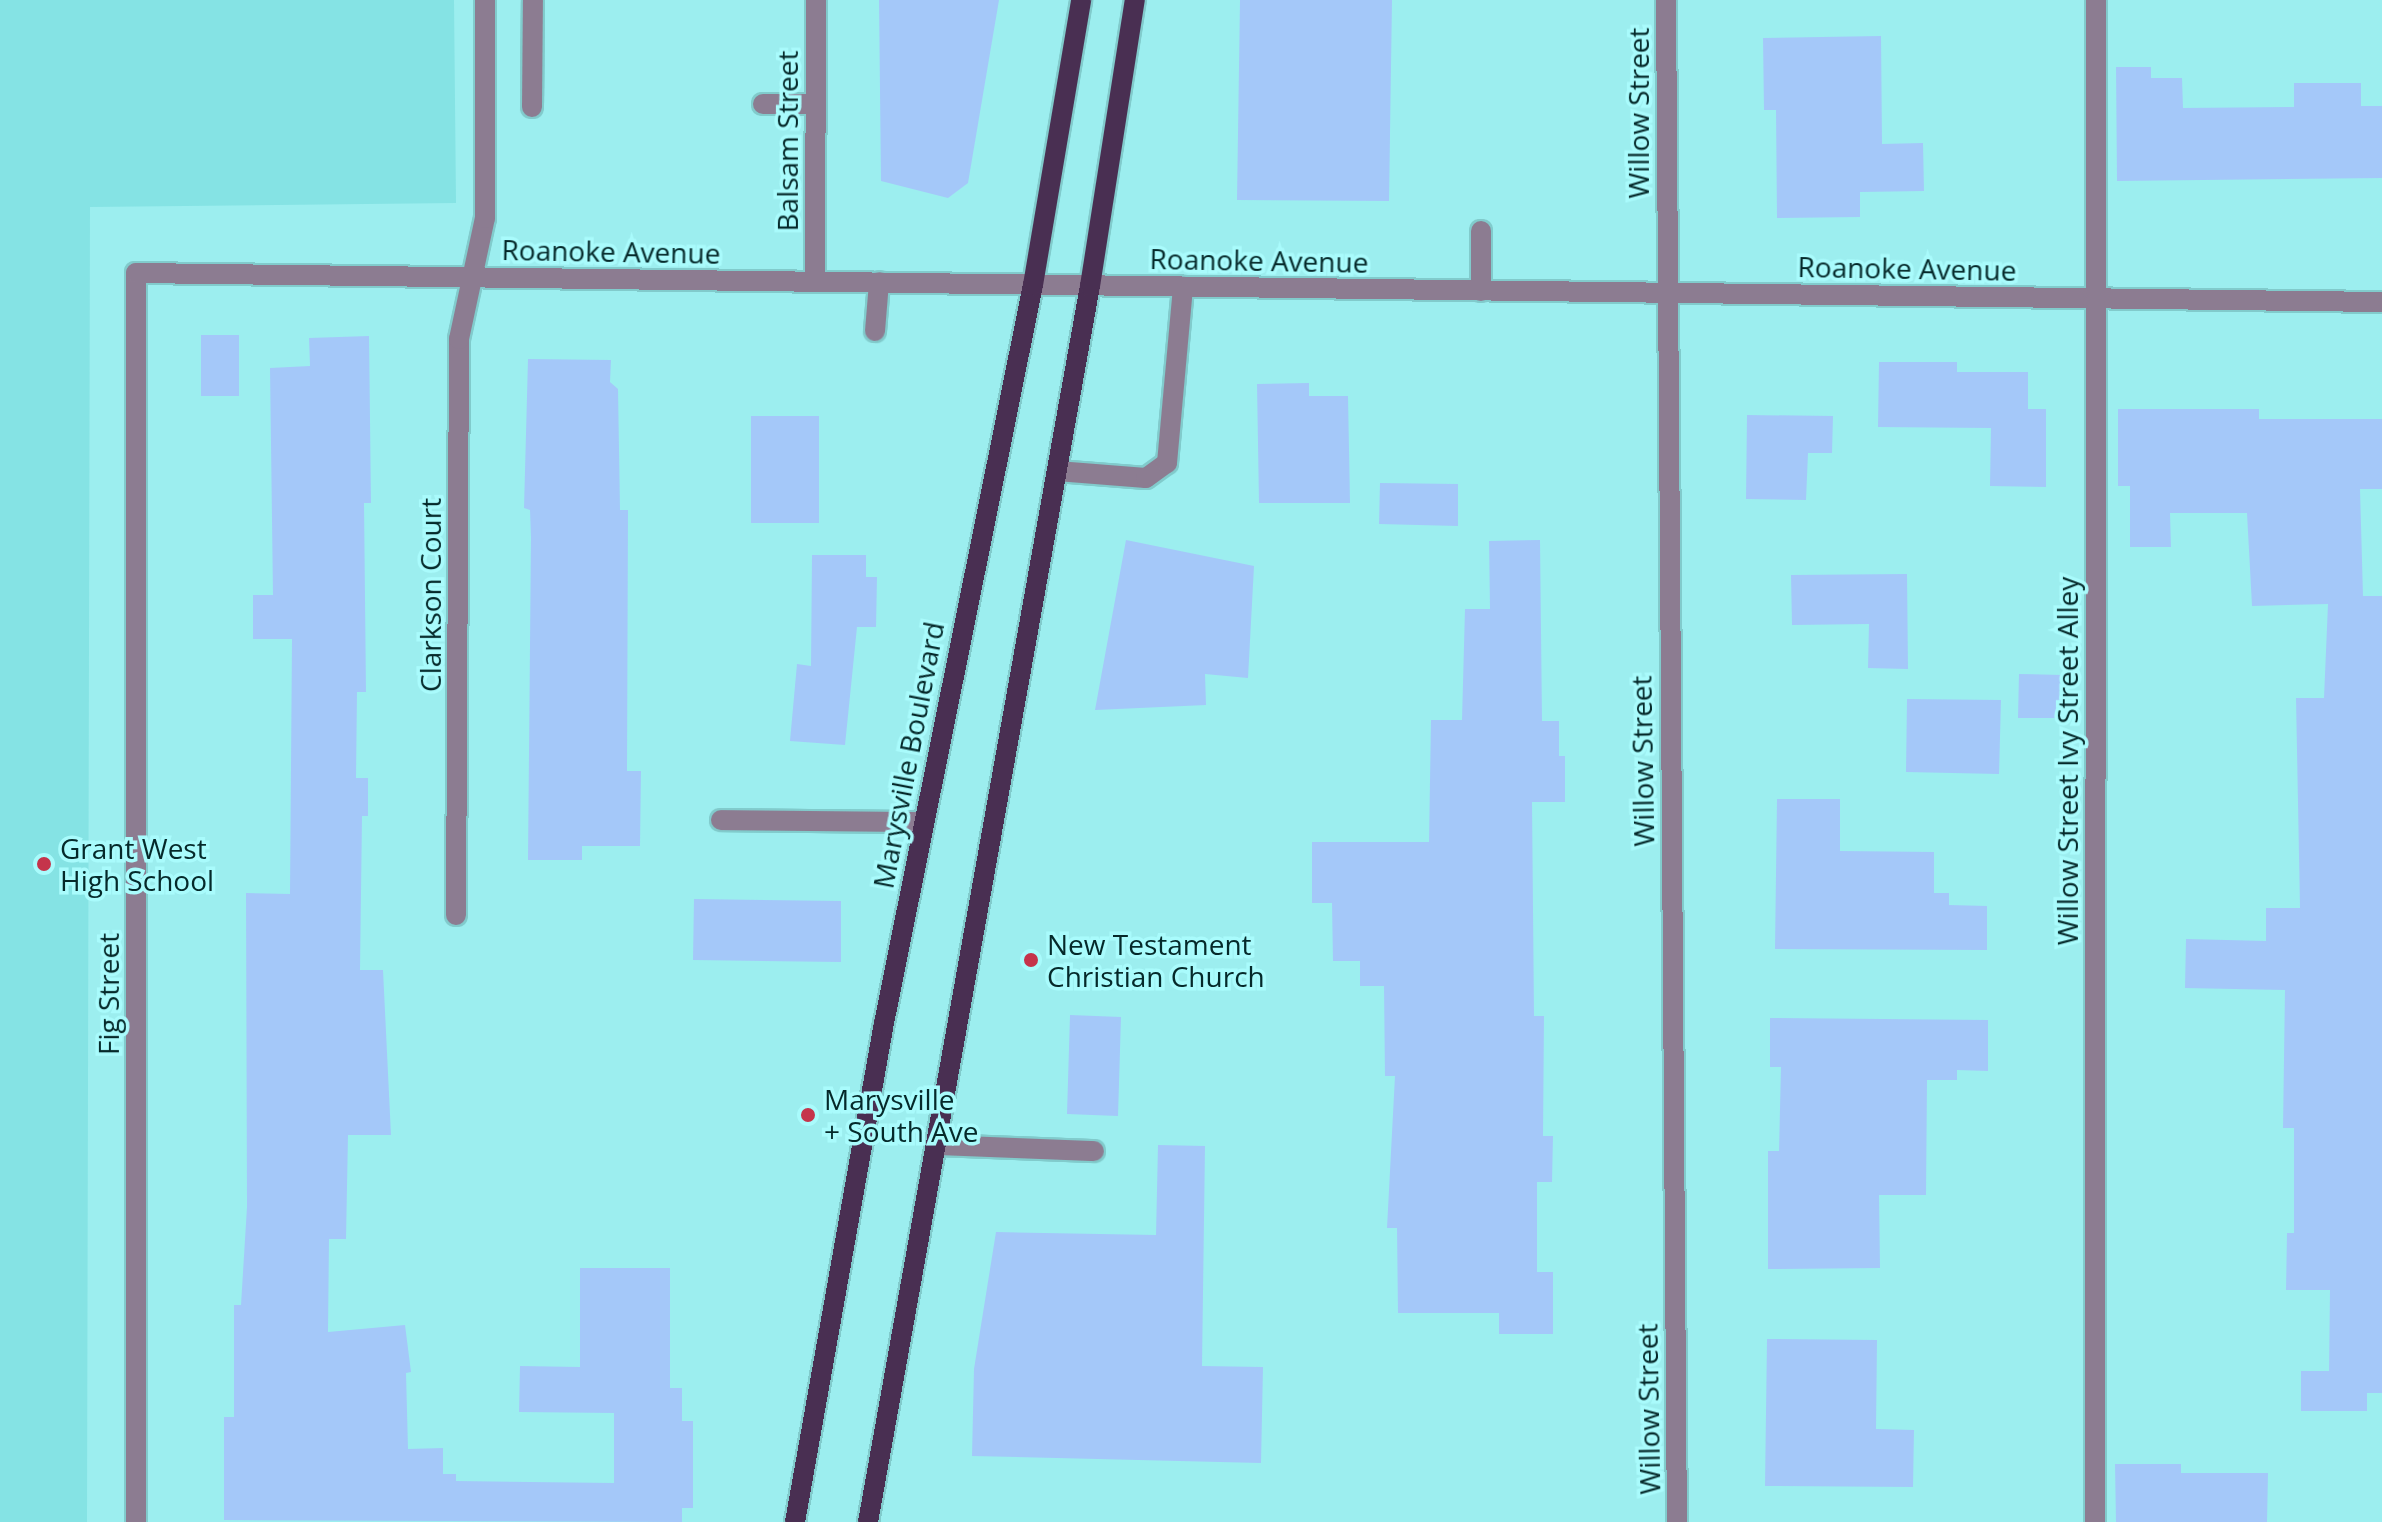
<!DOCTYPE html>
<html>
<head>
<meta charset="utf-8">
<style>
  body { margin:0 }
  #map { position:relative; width:2382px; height:1522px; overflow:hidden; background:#9ceeef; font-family:"Open Sans",sans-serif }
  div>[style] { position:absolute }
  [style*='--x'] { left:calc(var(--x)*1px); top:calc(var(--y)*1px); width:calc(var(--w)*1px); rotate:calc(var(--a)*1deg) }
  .built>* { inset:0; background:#85e3e4 }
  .building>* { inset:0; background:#a4c8f9 }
  .roads { filter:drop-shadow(2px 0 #81cbcc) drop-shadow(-2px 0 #81cbcc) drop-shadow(0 2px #81cbcc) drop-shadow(0 -2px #81cbcc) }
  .minor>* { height:20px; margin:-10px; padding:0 10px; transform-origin:10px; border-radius:10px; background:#8c7c91 }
  .major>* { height:20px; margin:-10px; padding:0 10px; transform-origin:10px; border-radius:10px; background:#492f52 }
  .dots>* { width:22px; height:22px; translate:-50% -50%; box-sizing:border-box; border:4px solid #a9fbfc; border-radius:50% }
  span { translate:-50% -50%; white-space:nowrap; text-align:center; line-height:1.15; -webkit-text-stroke:7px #a9fbfc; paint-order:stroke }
  .street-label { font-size:28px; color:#05292a }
  .poi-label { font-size:28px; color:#05292a }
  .left { translate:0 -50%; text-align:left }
</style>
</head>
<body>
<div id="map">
  <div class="built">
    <div style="clip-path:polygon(0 0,454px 0,456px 203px,90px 207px,87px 1522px,0 1522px)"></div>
  </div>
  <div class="building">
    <div style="clip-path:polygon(879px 0,999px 0,968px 183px,948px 198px,881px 181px)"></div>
    <div style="clip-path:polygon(1240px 0,1392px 0,1389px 201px,1237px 200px)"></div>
    <div style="clip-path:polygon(1881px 36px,1882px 144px,1923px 143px,1924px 191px,1860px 192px,1860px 217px,1777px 218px,1776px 110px,1764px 110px,1763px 38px)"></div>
    <div style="clip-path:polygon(2116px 67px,2151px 67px,2151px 78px,2182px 78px,2183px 108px,2294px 107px,2294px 83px,2361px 83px,2361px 106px,2382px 106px,2382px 178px,2117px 181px)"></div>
    <div style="clip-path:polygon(201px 335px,239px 335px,239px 396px,201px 396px)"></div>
    <div style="clip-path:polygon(369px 336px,371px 503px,364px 503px,366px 692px,357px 692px,356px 778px,368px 778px,368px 816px,362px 816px,360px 970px,383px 970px,391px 1135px,348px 1135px,346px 1239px,329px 1239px,328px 1332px,405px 1325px,411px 1372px,406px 1373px,408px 1449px,443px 1448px,443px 1474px,456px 1474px,456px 1481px,614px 1483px,614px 1413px,519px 1412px,520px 1366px,580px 1367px,580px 1268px,670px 1268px,670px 1388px,682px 1388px,682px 1421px,693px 1421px,693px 1508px,682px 1508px,682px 1522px,224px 1520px,224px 1417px,234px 1417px,234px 1305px,241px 1305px,247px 1207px,246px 893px,290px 894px,292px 639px,253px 639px,253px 595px,273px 595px,270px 368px,310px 366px,309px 338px)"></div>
    <div style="clip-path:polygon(528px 359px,611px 360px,610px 382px,618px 389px,620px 510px,628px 510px,627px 771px,641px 771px,640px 846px,582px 846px,582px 860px,528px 860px,531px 537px,530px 510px,524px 508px)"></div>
    <div style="clip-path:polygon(1879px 362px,1957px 362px,1957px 372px,2028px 372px,2028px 409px,2046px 409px,2046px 487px,1990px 486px,1991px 428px,1878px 427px)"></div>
    <div style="clip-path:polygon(1309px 383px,1309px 396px,1348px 396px,1350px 503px,1259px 503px,1257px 384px)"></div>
    <div style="clip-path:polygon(2118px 409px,2259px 409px,2259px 419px,2382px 419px,2382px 489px,2360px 489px,2363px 596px,2382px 596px,2382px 1393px,2367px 1393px,2367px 1411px,2301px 1411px,2301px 1371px,2329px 1371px,2330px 1290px,2286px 1290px,2287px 1233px,2294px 1233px,2294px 1128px,2283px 1128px,2285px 990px,2185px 988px,2186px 939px,2266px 941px,2266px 908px,2300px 908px,2296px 698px,2324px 698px,2328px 604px,2252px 606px,2247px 513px,2170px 513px,2171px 547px,2130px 547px,2130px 486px,2118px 486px)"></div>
    <div style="clip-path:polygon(1747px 415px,1833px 416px,1832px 453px,1808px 453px,1806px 500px,1746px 499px)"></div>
    <div style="clip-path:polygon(751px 416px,819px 416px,819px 523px,751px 523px)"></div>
    <div style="clip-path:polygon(1380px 483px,1458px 484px,1458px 526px,1379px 524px)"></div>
    <div style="clip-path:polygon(1126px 540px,1254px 566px,1248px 678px,1205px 674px,1206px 705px,1095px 710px)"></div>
    <div style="clip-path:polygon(1540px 540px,1542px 721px,1559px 721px,1559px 756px,1565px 756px,1565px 802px,1532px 802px,1534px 1016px,1544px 1016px,1543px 1136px,1553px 1136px,1552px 1182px,1537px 1182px,1537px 1272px,1553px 1272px,1553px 1334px,1499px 1334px,1499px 1313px,1398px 1313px,1397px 1228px,1387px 1228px,1395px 1076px,1385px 1076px,1384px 986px,1360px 986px,1360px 961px,1333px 961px,1332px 903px,1312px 903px,1312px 842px,1429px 842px,1431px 720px,1462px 720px,1465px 609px,1490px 609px,1489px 541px)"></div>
    <div style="clip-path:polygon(812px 555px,866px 555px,866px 577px,877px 577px,876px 627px,857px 627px,845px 745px,790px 741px,797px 664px,811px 666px)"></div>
    <div style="clip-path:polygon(1907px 574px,1908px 669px,1868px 668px,1869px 624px,1792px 625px,1791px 575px)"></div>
    <div style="clip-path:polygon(2019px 674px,2062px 675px,2062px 718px,2018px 718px)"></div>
    <div style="clip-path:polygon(1907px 699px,2001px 700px,1999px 774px,1906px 772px)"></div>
    <div style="clip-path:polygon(1777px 799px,1840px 799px,1840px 851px,1934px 852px,1934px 893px,1949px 893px,1949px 905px,1987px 906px,1987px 950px,1775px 949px)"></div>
    <div style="clip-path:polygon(694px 899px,841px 901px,841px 962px,693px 960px)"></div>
    <div style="clip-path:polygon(1070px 1015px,1121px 1017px,1118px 1116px,1067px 1114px)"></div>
    <div style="clip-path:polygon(1770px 1018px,1988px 1020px,1988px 1071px,1957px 1070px,1957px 1080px,1927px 1080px,1926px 1195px,1879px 1195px,1880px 1268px,1768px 1269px,1768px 1151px,1779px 1151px,1781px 1067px,1770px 1067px)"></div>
    <div style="clip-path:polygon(1158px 1145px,1205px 1146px,1202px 1366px,1263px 1367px,1261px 1463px,972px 1456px,974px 1369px,996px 1232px,1156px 1235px)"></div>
    <div style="clip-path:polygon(1767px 1339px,1877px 1340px,1876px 1429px,1914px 1430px,1913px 1487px,1765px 1486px)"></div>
    <div style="clip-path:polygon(2115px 1464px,2181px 1464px,2181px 1473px,2268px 1473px,2267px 1522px,2116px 1522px)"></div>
  </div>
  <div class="roads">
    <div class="minor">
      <div style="--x:1666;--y:0;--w:1522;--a:89.59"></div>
      <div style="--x:763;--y:104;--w:52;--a:0"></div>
      <div style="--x:532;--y:107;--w:107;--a:-89.5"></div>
      <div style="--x:1481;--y:231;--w:60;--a:90"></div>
      <div style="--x:815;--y:282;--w:282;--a:-89.8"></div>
      <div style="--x:875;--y:331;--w:49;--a:-85.3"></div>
      <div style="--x:1057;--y:471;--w:89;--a:4.5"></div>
      <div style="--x:1146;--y:478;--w:26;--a:-36"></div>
      <div style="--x:1167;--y:463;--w:177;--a:-84.8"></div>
      <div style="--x:721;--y:820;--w:202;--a:0.6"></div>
      <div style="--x:456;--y:915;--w:576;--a:-89.7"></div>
      <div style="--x:459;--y:339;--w:124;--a:-77.9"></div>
      <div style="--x:485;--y:218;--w:218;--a:-90"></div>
      <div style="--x:936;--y:1145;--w:158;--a:2.2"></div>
      <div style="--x:136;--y:1522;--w:1249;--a:-90"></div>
      <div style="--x:136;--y:273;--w:2246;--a:0.74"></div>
      <div style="--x:2095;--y:1522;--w:1522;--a:-89.96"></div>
    </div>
    <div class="major">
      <div style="--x:795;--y:1522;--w:507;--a:-79.89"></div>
      <div style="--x:884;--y:1023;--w:753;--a:-78.59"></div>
      <div style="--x:1033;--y:285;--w:289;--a:-80.4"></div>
      <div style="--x:868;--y:1522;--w:1256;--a:-79.82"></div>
      <div style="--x:1090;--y:286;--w:290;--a:-81.1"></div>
    </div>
  </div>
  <div class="dots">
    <div style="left:44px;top:864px;background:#c5344b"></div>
    <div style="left:1031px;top:960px;background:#c5344b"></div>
    <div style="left:808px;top:1115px;background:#c5344b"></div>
  </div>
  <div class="street-label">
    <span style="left:1638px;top:113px;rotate:-90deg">Willow Street</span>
    <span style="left:787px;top:141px;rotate:-90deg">Balsam Street</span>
    <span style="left:611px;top:251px;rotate:1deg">Roanoke Avenue</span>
    <span style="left:1259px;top:260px;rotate:1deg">Roanoke Avenue</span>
    <span style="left:1907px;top:268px;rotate:1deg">Roanoke Avenue</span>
    <span style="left:430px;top:595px;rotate:-90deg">Clarkson Court</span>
    <span style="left:908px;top:755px;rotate:-79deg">Marysville Boulevard</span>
    <span style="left:1642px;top:761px;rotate:-91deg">Willow Street</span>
    <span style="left:2067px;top:761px;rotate:-90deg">Willow Street Ivy Street Alley</span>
    <span style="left:108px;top:994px;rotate:-90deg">Fig Street</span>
    <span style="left:1648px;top:1409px;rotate:-91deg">Willow Street</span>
  </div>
  <div class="poi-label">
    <span class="left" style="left:60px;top:864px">Grant West<br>High School</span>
    <span class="left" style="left:1047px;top:960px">New Testament<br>Christian Church</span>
    <span class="left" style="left:824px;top:1115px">Marysville<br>+ South Ave</span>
  </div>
</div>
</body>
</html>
